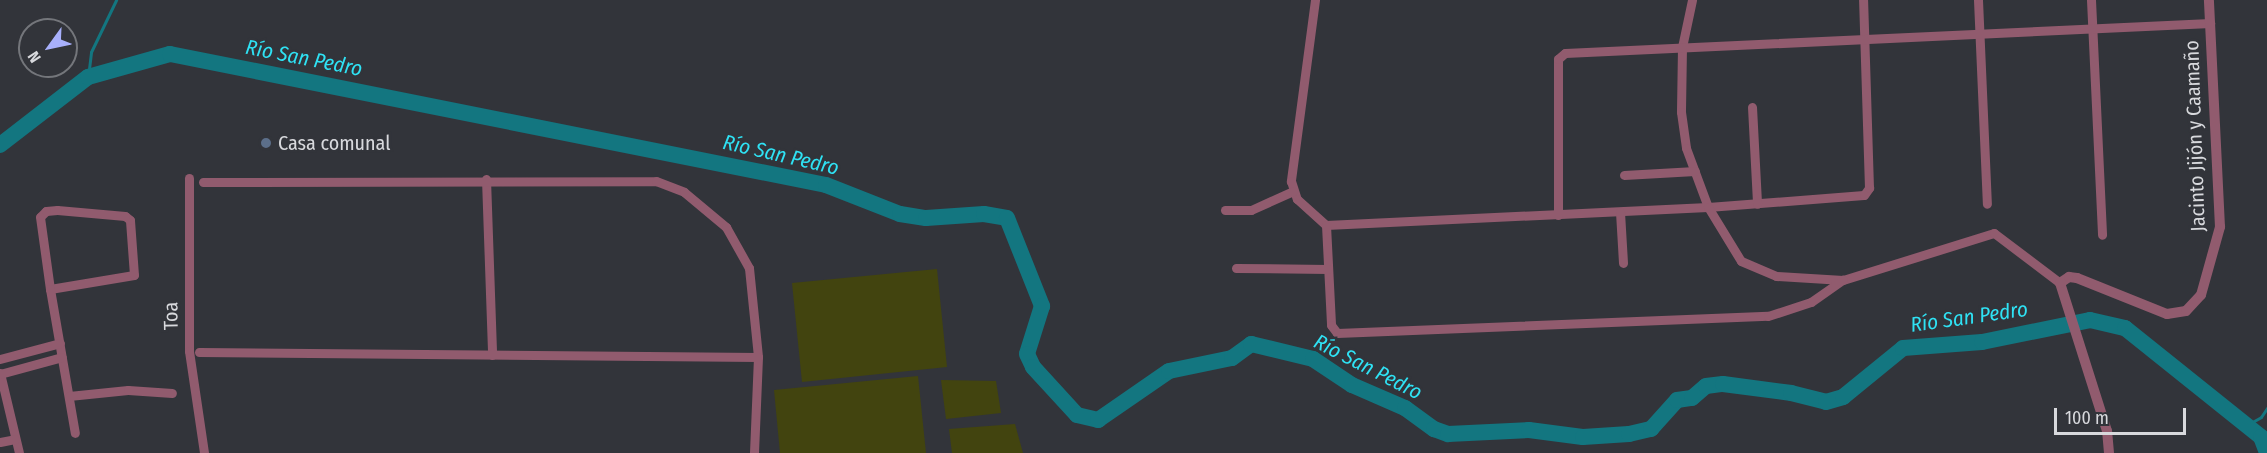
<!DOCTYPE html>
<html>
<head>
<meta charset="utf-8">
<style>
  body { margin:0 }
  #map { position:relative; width:2267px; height:453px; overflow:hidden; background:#32343a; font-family:"Fira Sans Condensed",sans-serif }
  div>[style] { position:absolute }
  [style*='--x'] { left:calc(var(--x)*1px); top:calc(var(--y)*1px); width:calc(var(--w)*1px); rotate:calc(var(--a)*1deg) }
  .green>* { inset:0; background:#42440f }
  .stream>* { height:3px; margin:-1.5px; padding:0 1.5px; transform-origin:1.5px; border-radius:1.5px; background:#137680 }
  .river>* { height:16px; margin:-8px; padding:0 8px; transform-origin:8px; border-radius:8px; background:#137680 }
  .minor>* { height:9px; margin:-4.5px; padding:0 4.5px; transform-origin:4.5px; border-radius:4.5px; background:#915b6e }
  .tertiary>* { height:10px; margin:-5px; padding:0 5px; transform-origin:5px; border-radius:5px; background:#915b6e }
  .dots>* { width:16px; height:16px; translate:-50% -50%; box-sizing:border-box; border:3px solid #32343a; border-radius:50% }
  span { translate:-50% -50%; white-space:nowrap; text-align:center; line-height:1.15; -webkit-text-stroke:5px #32343a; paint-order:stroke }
  .street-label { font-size:20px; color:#d8d9dd }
  .poi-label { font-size:20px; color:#d8d9dd }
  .left { translate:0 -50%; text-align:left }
  .water-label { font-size:21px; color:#2fe2f4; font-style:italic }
  .north { position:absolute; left:18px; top:18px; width:60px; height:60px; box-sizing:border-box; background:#32343a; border:2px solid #74767b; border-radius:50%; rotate:237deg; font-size:16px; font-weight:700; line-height:24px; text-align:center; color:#d8d9dd }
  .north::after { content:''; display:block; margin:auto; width:21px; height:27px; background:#a8b0fc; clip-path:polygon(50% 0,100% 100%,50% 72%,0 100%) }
  .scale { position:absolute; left:2054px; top:408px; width:132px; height:27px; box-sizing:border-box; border:3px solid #d8d9dd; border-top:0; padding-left:8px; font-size:18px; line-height:21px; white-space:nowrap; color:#d8d9dd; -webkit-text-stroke:4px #32343a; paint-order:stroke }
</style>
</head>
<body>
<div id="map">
  <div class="green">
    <div style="clip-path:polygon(937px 269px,947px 367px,802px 382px,792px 283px)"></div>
    <div style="clip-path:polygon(918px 376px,926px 453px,780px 453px,774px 390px)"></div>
    <div style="clip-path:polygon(941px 380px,996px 381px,1001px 413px,946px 419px)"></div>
    <div style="clip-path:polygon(1015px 424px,1023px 453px,952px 453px,949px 429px)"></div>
  </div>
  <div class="stream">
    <div style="--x:88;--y:77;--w:25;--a:-83"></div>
    <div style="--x:91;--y:52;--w:58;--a:-64.3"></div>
    <div style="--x:2245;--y:426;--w:18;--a:-29"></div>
    <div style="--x:2261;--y:417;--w:11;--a:-56"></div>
  </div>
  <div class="river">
    <div style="--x:0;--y:145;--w:111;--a:-37.7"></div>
    <div style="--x:88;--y:77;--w:85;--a:-15.7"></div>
    <div style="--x:170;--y:54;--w:669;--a:11.29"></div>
    <div style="--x:826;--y:185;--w:79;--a:21.4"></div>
    <div style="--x:900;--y:214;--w:26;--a:9"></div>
    <div style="--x:926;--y:218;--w:58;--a:-3.9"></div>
    <div style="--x:984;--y:214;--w:23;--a:10"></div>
    <div style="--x:1007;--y:218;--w:95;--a:68.3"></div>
    <div style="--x:1042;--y:306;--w:50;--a:107.4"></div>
    <div style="--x:1027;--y:354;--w:14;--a:65"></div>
    <div style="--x:1033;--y:367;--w:65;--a:47.5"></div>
    <div style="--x:1077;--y:415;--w:22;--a:13"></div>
    <div style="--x:1098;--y:420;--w:86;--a:-34.6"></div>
    <div style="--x:1169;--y:371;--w:64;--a:-11.7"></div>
    <div style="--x:1232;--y:358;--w:24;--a:-36"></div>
    <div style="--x:1251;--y:344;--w:64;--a:13.6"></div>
    <div style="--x:1313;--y:359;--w:47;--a:33.7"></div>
    <div style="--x:1352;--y:385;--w:58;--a:23.5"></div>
    <div style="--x:1405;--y:408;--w:36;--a:36"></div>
    <div style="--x:1434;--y:429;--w:15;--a:20"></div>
    <div style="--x:1448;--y:434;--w:81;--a:-2.8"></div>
    <div style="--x:1529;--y:430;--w:54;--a:7.4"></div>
    <div style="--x:1583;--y:437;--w:46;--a:-3.7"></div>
    <div style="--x:1629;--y:434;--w:23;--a:-13"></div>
    <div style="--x:1651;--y:429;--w:39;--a:-48"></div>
    <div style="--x:1677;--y:400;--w:15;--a:-8"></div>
    <div style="--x:1692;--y:398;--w:18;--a:-41"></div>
    <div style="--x:1706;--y:386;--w:17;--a:-7"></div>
    <div style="--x:1723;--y:384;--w:69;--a:7.5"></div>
    <div style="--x:1791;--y:393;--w:36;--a:14"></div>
    <div style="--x:1826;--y:402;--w:18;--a:-16"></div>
    <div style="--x:1843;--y:397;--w:77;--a:-39.2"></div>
    <div style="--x:1903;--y:348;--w:79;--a:-4.3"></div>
    <div style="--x:1982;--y:342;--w:110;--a:-11.5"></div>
    <div style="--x:2090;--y:320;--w:36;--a:13"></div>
    <div style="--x:2125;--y:328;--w:174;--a:38.7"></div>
    <div style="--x:2261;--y:437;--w:17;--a:69"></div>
  </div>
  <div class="minor">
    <div style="--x:1315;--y:0;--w:183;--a:97.6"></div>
    <div style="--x:1291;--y:181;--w:19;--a:72"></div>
    <div style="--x:1297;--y:199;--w:39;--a:42"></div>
    <div style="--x:1326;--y:225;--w:382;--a:-2.7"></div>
    <div style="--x:1708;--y:207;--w:156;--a:-4.4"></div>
    <div style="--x:1864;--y:195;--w:9;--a:-54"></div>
    <div style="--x:1869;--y:188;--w:188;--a:-91.8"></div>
    <div style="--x:1692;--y:0;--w:48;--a:102"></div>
    <div style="--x:1682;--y:47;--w:65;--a:90.9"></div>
    <div style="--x:1681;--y:112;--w:36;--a:82"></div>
    <div style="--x:1686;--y:148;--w:63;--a:69.6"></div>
    <div style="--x:1708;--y:207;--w:63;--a:58.6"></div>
    <div style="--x:1741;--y:261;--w:38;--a:23"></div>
    <div style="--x:1776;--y:276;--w:67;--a:3.4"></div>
    <div style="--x:1843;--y:280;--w:158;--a:-17.3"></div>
    <div style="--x:1994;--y:233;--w:83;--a:37.1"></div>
    <div style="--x:1978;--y:0;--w:204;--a:87.5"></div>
    <div style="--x:2091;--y:0;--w:235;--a:87.3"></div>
    <div style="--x:1752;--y:107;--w:97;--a:87"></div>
    <div style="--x:1624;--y:175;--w:71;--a:-3.2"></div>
    <div style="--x:189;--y:178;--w:173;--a:90"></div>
    <div style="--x:189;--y:351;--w:103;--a:81.6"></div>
    <div style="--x:486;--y:179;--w:176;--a:88"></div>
    <div style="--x:203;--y:182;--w:453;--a:-0.1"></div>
    <div style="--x:656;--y:181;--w:30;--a:21"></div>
    <div style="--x:684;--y:192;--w:55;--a:39.8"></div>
    <div style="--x:726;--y:227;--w:47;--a:60.7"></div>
    <div style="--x:749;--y:268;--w:89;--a:84.2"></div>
    <div style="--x:758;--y:357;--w:96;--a:92.4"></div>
    <div style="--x:1225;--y:210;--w:26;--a:0"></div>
    <div style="--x:1251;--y:210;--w:46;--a:-24.3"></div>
    <div style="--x:1620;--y:212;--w:51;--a:86.6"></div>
    <div style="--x:1558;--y:215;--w:156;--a:-90"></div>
    <div style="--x:1558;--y:59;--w:9;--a:-41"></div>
    <div style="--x:1565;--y:53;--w:646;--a:-2.66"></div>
    <div style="--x:1326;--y:225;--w:100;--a:87.1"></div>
    <div style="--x:1331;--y:325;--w:10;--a:53"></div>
    <div style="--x:1337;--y:333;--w:431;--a:-2.3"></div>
    <div style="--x:1768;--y:316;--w:45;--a:-18"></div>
    <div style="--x:1811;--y:302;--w:39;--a:-35"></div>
    <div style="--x:1236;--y:268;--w:92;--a:0.6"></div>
    <div style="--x:50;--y:289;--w:85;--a:-9.5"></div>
    <div style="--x:134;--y:275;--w:55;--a:-94.2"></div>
    <div style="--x:130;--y:220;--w:6;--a:-141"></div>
    <div style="--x:125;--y:216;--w:68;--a:-175"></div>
    <div style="--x:57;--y:210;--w:11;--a:175"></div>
    <div style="--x:46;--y:211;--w:8;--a:135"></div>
    <div style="--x:40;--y:217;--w:73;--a:82.1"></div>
    <div style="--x:50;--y:289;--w:146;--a:80.2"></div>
    <div style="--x:199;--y:352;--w:559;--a:0.51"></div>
    <div style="--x:0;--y:359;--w:62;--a:-14.9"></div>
    <div style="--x:0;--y:373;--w:82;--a:76.6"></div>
    <div style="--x:0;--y:374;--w:64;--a:-15.3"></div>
    <div style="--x:69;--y:396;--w:59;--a:-5.8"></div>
    <div style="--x:128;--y:390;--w:44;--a:3.9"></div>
    <div style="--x:0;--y:442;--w:15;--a:-11"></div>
  </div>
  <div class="tertiary">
    <div style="--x:2109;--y:453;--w:22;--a:-95"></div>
    <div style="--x:2107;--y:431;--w:155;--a:-107.6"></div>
    <div style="--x:2060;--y:283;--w:11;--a:-34"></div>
    <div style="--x:2069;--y:277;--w:8;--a:7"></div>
    <div style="--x:2077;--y:278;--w:97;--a:21.8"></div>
    <div style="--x:2167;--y:314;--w:19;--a:-9"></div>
    <div style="--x:2186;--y:311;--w:22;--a:-47"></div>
    <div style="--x:2201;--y:295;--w:71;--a:-74.4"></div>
    <div style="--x:2220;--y:227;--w:227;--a:-92.8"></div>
  </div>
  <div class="dots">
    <div style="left:266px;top:143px;background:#5c6f8a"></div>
  </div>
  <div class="street-label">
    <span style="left:2195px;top:136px;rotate:-92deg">Jacinto Jijón y Caamaño</span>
    <span style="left:171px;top:316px;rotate:-91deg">Toa</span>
  </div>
  <div class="poi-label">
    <span class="left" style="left:278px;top:143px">Casa comunal</span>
  </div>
  <div class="water-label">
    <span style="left:304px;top:58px;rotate:11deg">Río San Pedro</span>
    <span style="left:781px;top:155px;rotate:13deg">Río San Pedro</span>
    <span style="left:1969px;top:317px;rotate:-8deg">Río San Pedro</span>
    <span style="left:1368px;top:367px;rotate:27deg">Río San Pedro</span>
  </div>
  <div class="north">N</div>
  <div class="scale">100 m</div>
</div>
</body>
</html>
